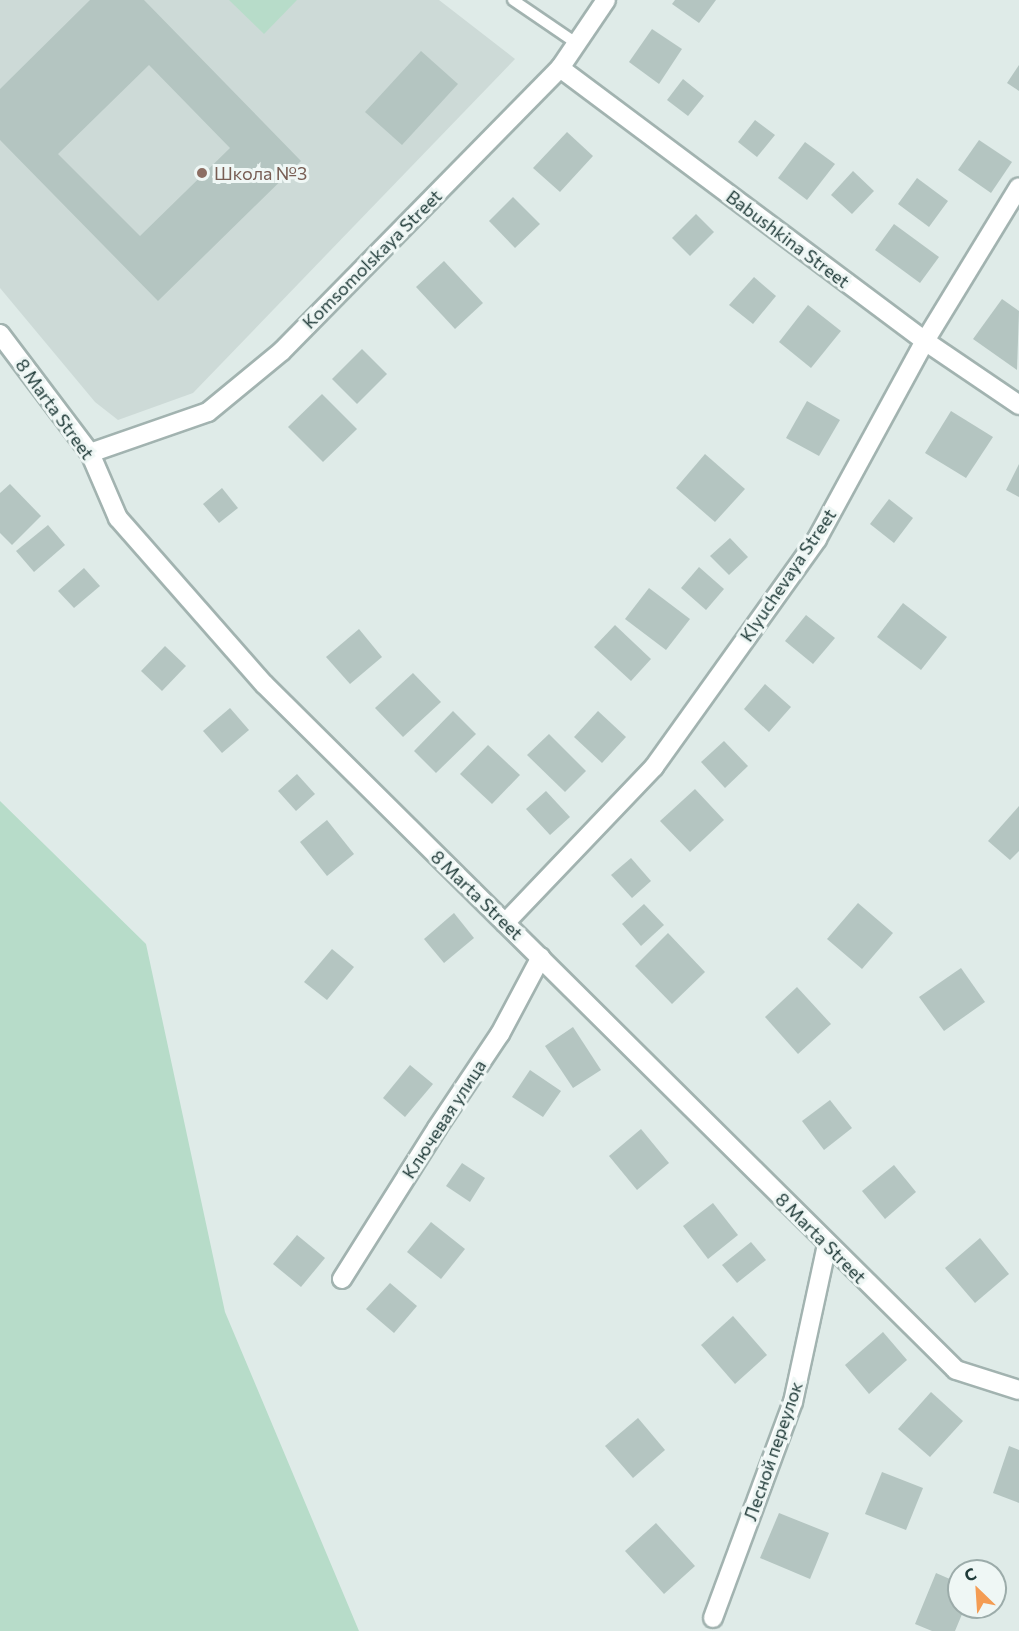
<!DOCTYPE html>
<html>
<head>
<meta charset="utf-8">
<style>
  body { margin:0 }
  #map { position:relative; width:1019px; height:1631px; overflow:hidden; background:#dfebe8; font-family:Commissioner,sans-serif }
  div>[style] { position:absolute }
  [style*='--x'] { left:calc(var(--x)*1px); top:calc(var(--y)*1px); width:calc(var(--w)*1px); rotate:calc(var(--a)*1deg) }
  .built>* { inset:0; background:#cddad7 }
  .green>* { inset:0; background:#b7dcc9 }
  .building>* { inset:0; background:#b4c5c1 }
  .roads { filter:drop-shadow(2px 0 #a2b3b0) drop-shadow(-2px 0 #a2b3b0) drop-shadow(0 2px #a2b3b0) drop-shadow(0 -2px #a2b3b0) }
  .lane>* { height:10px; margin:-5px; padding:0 5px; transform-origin:5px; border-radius:5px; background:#fff }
  .street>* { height:18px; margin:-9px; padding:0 9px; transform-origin:9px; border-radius:9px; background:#fff }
  .dots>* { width:16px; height:16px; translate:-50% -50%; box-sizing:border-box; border:3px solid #eff7f5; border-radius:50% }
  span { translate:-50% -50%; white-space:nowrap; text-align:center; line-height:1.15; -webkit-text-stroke:6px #eff7f5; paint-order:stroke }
  .education-label { font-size:18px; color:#785e54 }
  .left { translate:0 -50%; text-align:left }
  .street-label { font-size:18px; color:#203b39 }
  .north { position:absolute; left:947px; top:1559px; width:60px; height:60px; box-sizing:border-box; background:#eff7f5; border:2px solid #9cacaa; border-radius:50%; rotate:335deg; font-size:16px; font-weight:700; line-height:24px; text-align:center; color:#203b39 }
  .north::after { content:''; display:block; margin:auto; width:21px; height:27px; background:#f49c53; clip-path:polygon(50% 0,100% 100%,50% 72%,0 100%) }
</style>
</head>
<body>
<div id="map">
  <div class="built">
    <div style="clip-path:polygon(0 0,439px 0,515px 59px,193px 393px,118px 420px,95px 402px,0 288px)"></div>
  </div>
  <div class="green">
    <div style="clip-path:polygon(229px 0,297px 0,264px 34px)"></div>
    <div style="clip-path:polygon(0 801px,146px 944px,225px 1312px,359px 1631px,0 1631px)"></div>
  </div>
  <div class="building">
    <div style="clip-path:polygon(evenodd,90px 0,144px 0,301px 161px,158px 301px,0 140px,0 89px,90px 0,149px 65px,230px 148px,140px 236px,58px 154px,149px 65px)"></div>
    <div style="clip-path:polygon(675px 0,716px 0,699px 23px,672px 4px)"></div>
    <div style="clip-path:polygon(652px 29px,682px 49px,659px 84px,629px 62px)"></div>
    <div style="clip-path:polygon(421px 51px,458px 84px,402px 145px,365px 112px)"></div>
    <div style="clip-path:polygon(1019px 65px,1019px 91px,1007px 83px)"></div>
    <div style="clip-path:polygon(683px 79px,704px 96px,688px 116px,667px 100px)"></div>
    <div style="clip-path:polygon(755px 120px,775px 135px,757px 157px,738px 142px)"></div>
    <div style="clip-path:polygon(567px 132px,593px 156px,560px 192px,533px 168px)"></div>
    <div style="clip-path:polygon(979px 140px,1012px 162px,991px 193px,958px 170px)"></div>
    <div style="clip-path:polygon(805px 142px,835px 164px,807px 200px,778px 178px)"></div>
    <div style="clip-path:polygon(853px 171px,874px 191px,852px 214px,831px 195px)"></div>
    <div style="clip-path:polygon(917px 178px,948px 201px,929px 227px,898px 204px)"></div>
    <div style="clip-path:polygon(513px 197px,540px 224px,515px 248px,489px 221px)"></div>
    <div style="clip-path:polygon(696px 214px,714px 232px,690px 256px,672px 238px)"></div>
    <div style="clip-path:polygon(894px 224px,939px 257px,920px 283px,875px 250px)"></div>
    <div style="clip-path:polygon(444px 261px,483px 303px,455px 329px,416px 287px)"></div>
    <div style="clip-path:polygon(754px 277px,776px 296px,753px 324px,729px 305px)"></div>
    <div style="clip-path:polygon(1002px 299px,1019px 311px,1017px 370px,973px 339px)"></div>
    <div style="clip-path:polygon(808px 305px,841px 331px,811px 368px,779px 342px)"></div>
    <div style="clip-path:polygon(362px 349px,387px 374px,357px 404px,332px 379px)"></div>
    <div style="clip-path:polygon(322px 394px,357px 429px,323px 462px,288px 427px)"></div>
    <div style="clip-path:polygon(807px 401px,840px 420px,819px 456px,786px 438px)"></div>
    <div style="clip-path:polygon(951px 411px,993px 437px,966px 478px,925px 453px)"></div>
    <div style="clip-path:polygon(705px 454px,745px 489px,715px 522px,676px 488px)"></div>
    <div style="clip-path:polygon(1019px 464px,1019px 497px,1006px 490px)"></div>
    <div style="clip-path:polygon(10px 484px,41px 516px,12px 545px,0 533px,0 493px)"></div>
    <div style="clip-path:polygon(222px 488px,238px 508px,219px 523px,203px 504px)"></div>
    <div style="clip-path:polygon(889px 499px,913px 518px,894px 543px,870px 524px)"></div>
    <div style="clip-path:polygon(48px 525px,65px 545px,34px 572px,16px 551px)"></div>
    <div style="clip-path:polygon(730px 538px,748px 557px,729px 575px,710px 556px)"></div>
    <div style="clip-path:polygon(699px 567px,724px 589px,706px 610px,681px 588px)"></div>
    <div style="clip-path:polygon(84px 568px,100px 586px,74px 608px,58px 591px)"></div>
    <div style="clip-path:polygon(649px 588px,690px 619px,666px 650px,625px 619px)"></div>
    <div style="clip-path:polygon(903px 603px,947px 637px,921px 670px,877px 637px)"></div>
    <div style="clip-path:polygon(806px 615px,835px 638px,813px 664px,785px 641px)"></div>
    <div style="clip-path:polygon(615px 625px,651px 659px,631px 681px,594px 647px)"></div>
    <div style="clip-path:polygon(359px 629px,382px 657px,350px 684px,326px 657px)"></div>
    <div style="clip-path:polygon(165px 646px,186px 666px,162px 691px,141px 671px)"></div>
    <div style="clip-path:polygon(413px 673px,441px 702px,403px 737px,375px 708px)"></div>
    <div style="clip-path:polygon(765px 684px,791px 707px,769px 732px,744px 709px)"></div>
    <div style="clip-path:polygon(230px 708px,249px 730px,222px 753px,203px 731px)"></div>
    <div style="clip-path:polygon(453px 711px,476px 734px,436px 773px,414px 751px)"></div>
    <div style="clip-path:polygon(598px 711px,626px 737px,602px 763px,574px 737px)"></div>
    <div style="clip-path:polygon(549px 734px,586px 771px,565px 792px,527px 755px)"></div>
    <div style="clip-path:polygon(724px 741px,748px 766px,725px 788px,701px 762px)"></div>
    <div style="clip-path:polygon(488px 745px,520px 775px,492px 804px,460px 774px)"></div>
    <div style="clip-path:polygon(297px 774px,315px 794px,296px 811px,278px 791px)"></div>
    <div style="clip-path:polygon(695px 789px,724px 820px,690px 852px,660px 821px)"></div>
    <div style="clip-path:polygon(546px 791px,570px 817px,550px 835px,526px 809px)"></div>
    <div style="clip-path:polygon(1019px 806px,1019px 851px,1010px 860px,988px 841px)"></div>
    <div style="clip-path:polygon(327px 820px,354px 854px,327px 876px,300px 842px)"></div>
    <div style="clip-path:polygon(631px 858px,651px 881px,632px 898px,611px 875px)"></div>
    <div style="clip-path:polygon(858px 903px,893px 933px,862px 969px,827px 939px)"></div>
    <div style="clip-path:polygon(644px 904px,664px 925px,641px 946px,622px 924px)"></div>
    <div style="clip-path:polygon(454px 913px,474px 938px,444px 963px,424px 939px)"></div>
    <div style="clip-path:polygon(668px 933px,705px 972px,672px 1004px,635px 966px)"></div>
    <div style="clip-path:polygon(332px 949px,354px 967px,327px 1000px,304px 982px)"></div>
    <div style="clip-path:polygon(961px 968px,985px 1002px,944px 1031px,919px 997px)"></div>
    <div style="clip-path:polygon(797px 987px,831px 1024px,798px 1054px,765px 1017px)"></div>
    <div style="clip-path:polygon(573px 1027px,601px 1070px,573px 1088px,545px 1046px)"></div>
    <div style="clip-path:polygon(410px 1065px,433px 1084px,405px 1117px,383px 1098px)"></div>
    <div style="clip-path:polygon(530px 1070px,561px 1091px,543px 1117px,512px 1097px)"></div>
    <div style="clip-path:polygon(830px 1100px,852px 1128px,824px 1150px,802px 1121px)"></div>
    <div style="clip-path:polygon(641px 1129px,669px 1163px,637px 1190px,609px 1156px)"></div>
    <div style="clip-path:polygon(462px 1163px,485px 1178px,470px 1202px,446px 1186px)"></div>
    <div style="clip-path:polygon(894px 1165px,916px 1192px,885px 1219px,862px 1191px)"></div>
    <div style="clip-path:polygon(713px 1203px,738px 1235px,708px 1259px,683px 1226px)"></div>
    <div style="clip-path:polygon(431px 1222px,465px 1249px,441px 1279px,407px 1252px)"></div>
    <div style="clip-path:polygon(297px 1235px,325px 1258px,301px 1287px,273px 1264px)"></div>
    <div style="clip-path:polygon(980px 1238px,1009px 1274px,975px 1303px,945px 1268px)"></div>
    <div style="clip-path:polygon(751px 1242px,766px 1260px,737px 1283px,722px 1265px)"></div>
    <div style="clip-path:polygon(390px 1283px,417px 1306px,394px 1333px,366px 1309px)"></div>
    <div style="clip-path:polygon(733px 1316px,767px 1355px,735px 1384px,701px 1345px)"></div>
    <div style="clip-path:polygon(883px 1332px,907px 1360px,869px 1394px,845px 1365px)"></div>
    <div style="clip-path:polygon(931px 1392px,963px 1421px,930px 1457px,898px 1429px)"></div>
    <div style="clip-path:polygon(638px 1418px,665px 1450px,633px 1478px,605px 1446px)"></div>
    <div style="clip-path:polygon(1009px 1446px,1019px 1450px,1019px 1503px,993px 1493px)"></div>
    <div style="clip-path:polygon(882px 1472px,923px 1488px,906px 1530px,865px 1514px)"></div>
    <div style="clip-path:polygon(779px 1513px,829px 1533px,810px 1579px,760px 1558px)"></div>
    <div style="clip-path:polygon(656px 1523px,695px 1566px,664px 1594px,625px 1551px)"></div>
    <div style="clip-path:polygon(936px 1573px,959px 1583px,959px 1607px,965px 1607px,955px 1631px,932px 1631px,915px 1624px)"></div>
  </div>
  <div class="roads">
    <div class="lane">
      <div style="--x:513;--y:0;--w:76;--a:34.3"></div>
    </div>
    <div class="street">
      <div style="--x:560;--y:68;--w:456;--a:36.8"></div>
      <div style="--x:925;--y:341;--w:114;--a:34.2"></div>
      <div style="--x:0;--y:334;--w:149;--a:52.9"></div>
      <div style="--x:90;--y:453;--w:71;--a:66.7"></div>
      <div style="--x:118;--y:518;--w:221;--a:48.7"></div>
      <div style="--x:264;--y:684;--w:974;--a:44.75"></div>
      <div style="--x:956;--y:1370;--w:66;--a:17.6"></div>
      <div style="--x:90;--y:453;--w:125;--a:-19.2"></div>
      <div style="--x:208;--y:412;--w:96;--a:-39.5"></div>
      <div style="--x:282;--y:351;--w:397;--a:-45.5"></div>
      <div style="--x:560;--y:68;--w:82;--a:-55.9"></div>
      <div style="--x:505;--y:923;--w:216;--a:-46.3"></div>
      <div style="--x:654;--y:767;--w:280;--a:-54.4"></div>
      <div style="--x:817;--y:539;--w:226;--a:-61.4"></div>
      <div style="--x:925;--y:341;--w:180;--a:-58.6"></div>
      <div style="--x:342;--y:1279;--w:178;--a:-57.8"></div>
      <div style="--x:437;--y:1128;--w:113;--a:-56.2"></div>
      <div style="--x:500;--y:1034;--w:87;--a:-62"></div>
      <div style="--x:713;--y:1618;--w:230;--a:-69.7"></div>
      <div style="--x:793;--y:1402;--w:161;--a:-77.8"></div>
    </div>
  </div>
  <div class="dots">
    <div style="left:202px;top:173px;background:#8d6e63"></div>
  </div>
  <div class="education-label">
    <span class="left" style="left:214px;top:173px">Школа №3</span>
  </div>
  <div class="street-label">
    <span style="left:788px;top:239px;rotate:37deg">Babushkina Street</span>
    <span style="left:372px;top:259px;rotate:-45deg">Komsomolskaya Street</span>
    <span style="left:55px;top:409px;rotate:54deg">8 Marta Street</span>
    <span style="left:788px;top:575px;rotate:-56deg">Klyuchevaya Street</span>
    <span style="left:477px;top:895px;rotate:44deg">8 Marta Street</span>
    <span style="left:444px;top:1119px;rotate:-57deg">Ключевая улица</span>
    <span style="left:821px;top:1238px;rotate:45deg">8 Marta Street</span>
    <span style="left:773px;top:1451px;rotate:-71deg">Лесной переулок</span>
  </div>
  <div class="north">С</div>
</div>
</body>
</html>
